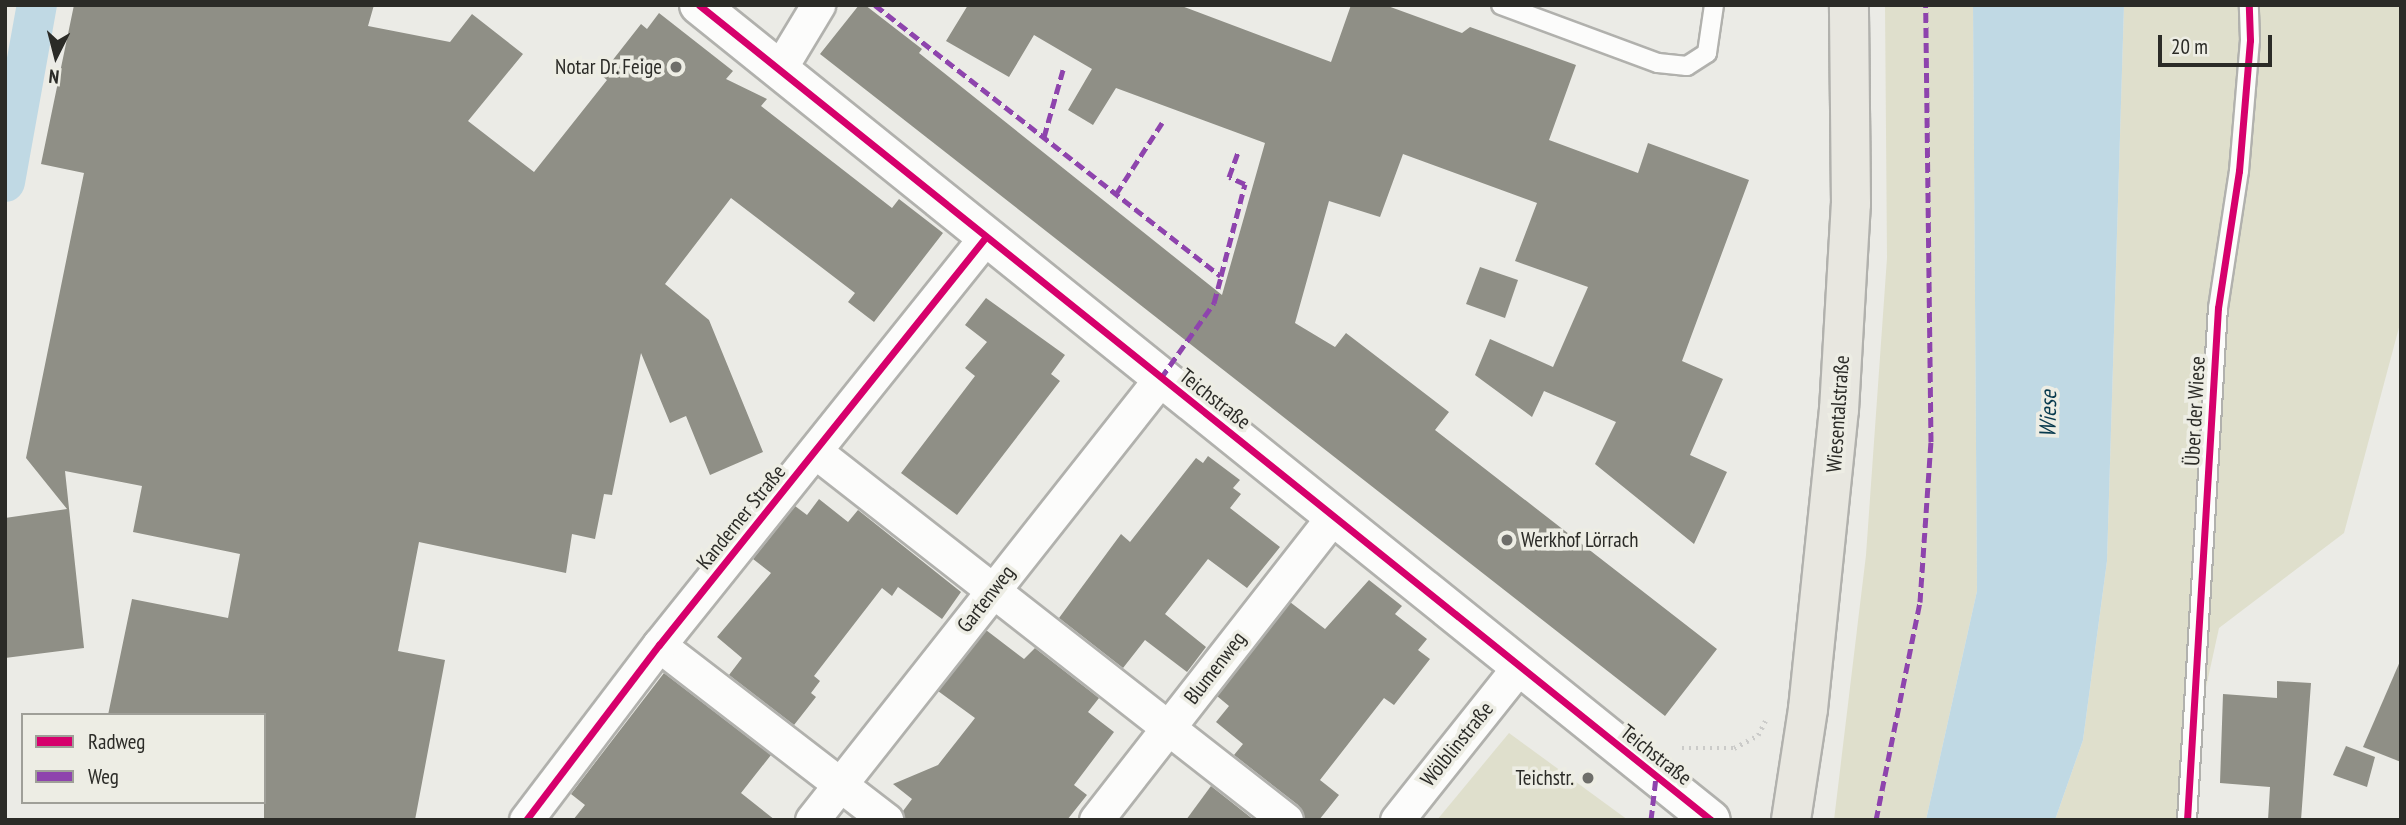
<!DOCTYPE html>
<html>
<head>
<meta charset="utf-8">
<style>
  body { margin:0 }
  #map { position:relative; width:2406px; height:825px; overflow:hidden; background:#ebebe6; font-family:"PT Sans Narrow",sans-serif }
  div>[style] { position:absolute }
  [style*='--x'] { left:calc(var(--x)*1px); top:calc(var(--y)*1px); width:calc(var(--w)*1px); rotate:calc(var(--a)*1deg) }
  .green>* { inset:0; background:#dfdfcc }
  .water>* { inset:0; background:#c0d9e4 }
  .canal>* { height:40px; margin:-20px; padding:0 20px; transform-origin:20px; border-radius:20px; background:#c0d9e4 }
  .building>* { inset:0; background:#8f8f86 }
  .path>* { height:4.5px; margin-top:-2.25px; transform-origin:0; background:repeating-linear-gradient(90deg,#cbcbc9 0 2px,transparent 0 7px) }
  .roads { filter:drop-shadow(2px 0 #b1b1ad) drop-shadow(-2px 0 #b1b1ad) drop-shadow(0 2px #b1b1ad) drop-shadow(0 -2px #b1b1ad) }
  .service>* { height:18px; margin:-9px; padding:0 9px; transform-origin:9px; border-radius:9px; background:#fcfcfb }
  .minor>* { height:33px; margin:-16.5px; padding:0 16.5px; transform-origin:16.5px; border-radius:16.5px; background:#fcfcfb }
  .tertiary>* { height:38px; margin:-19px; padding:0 19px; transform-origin:19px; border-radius:19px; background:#fcfcfb }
  .primary>* { height:38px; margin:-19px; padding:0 19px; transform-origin:19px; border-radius:19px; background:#e8e7e0 }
  .quiet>* { height:5px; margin-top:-2.5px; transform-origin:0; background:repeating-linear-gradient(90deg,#8e44ad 0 10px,transparent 0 15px) }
  .cycleway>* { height:7px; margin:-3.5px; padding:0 3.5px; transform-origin:3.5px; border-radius:3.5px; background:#d6006c }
  .dots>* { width:19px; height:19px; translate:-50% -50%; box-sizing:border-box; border:4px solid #edede4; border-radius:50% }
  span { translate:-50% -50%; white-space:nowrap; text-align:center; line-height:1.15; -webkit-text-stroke:7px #edede4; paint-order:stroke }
  .poi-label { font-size:21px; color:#2b2b27 }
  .right { translate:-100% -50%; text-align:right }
  .left { translate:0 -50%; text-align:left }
  .street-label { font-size:21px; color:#2b2b27 }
  .water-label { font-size:23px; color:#07394d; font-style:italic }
  .frame { position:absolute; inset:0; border:7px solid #2b2b27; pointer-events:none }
  .legend { position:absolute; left:21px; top:713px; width:245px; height:91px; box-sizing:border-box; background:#edede4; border:2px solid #9f9f98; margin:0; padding:9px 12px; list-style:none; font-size:21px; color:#2b2b27 }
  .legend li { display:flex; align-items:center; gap:14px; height:35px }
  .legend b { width:35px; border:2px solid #9f9f98 }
  .north { position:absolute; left:21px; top:21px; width:70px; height:70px; -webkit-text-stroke:5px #edede4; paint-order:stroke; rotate:186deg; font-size:19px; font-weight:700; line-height:28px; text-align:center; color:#2b2b27 }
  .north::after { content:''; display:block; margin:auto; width:24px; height:32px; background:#2b2b27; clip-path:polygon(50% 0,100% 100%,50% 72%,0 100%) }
  .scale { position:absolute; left:2158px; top:35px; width:114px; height:32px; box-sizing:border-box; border:4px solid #2b2b27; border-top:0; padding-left:9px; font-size:21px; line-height:24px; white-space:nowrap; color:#2b2b27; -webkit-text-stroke:5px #edede4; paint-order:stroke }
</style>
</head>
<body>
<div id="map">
  <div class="green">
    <div style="clip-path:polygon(1885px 5px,1973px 5px,1977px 591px,1926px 820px,1834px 820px,1866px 555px,1887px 258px)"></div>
    <div style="clip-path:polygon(2124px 5px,2401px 5px,2401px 320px,2344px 533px,2219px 628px,2177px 820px,2055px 820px,2083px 740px,2107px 561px)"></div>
    <div style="clip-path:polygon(1509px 733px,1628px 820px,1437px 820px)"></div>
  </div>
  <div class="water">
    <div style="clip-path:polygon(1973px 5px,2124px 5px,2107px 561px,2083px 740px,2055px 820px,1926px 820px,1977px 591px)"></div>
  </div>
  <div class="canal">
    <div style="--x:5;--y:182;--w:180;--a:-79.8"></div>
  </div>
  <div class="building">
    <div style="clip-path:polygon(74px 5px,374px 5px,368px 26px,450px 42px,472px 14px,523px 54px,468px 121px,534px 172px,607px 80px,601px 75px,641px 24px,647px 29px,659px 13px,733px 71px,726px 79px,767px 99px,761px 106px,892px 208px,899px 199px,943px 233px,874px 322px,848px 302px,855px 293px,731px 198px,665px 284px,709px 320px,763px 452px,710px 475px,686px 416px,670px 423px,641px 353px,612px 495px,604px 494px,595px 539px,572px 534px,566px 573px,419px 542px,398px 651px,445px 660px,415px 820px,264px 820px,264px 715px,108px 715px,132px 599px,228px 618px,240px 554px,133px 532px,142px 486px,65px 471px,84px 648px,5px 658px,5px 518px,67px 509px,26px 458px,84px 173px,41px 164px)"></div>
    <div style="clip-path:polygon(859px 5px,865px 5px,922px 49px,919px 53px,1222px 295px,1265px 143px,1116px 88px,1093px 125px,1068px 110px,1092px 69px,1034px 35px,1009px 77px,946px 41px,968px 5px,1179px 5px,1331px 62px,1351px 5px,1385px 5px,1462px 33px,1470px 27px,1576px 65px,1549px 140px,1638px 173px,1648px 143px,1749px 180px,1682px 361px,1723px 379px,1690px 455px,1727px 472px,1694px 544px,1595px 464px,1616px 422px,1544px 391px,1532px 417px,1475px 375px,1490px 339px,1553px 367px,1588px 287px,1515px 261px,1537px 203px,1403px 154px,1380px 217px,1329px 201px,1295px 323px,1335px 347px,1346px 333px,1449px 412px,1435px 430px,1717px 649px,1665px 716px,820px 54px)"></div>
    <div style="clip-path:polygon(1480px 267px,1518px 280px,1505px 318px,1466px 304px)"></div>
    <div style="clip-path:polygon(986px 298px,1065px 355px,1051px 374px,1060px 381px,957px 515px,901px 473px,975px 376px,965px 368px,987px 342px,965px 325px)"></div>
    <div style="clip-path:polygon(1208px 456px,1240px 480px,1233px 488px,1241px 494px,1230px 508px,1280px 547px,1247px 588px,1208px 559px,1165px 614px,1206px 647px,1187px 672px,1145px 640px,1123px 668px,1059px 618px,1121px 534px,1130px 542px,1196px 458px,1203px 463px)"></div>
    <div style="clip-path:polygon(819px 499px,848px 522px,858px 510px,961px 592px,942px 619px,898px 587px,892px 596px,882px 588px,814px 676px,820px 681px,811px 693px,816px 697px,794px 725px,729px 675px,742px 658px,717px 637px,771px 573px,753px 559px,795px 506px,807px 515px)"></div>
    <div style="clip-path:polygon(1369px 580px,1402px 606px,1395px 614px,1427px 639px,1418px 650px,1430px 659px,1394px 705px,1384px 698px,1320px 780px,1339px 795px,1319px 820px,1305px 820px,1298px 805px,1234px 755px,1243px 744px,1216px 722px,1229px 706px,1217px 696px,1290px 602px,1325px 629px)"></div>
    <div style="clip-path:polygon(986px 630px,1024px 659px,1035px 648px,1099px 698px,1088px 712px,1114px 732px,1074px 785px,1087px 795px,1067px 820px,905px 820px,903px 811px,912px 799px,893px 784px,938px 765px,975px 718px,938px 691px)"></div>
    <div style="clip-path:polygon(2401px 659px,2401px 762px,2363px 747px)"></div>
    <div style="clip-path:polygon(664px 673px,771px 755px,741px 793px,775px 820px,573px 820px,585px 805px,571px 794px)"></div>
    <div style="clip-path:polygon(2277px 681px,2311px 683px,2301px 820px,2268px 820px,2270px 787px,2220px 783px,2223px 694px,2277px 698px)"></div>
    <div style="clip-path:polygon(2346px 746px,2375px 757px,2367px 787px,2333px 775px)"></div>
    <div style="clip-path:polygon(1211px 786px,1254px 820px,1186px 820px)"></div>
  </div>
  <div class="path">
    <div style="--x:1682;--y:748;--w:52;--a:0"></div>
    <div style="--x:1734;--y:748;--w:27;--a:-28"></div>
    <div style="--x:1758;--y:735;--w:16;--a:-63"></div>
  </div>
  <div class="roads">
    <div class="service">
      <div style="--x:1501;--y:5;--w:167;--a:20.3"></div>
      <div style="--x:1658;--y:63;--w:29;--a:6"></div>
      <div style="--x:1687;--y:66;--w:24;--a:-33"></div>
      <div style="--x:1707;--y:53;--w:49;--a:-81.7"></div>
      <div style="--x:2187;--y:820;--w:513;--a:-86.54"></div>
      <div style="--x:2218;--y:308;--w:139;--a:-81.3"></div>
      <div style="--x:2239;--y:171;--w:131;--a:-85.2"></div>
      <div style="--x:2250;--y:40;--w:35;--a:-92"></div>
    </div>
    <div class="minor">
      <div style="--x:780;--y:68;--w:74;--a:-58.9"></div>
      <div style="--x:816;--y:452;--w:597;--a:38.06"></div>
      <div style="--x:659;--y:645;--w:287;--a:37.6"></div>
      <div style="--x:526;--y:820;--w:220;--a:-52.8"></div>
      <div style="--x:659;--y:645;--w:521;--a:-51.31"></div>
      <div style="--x:812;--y:820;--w:563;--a:-51.71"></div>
      <div style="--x:1096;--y:820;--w:387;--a:-52"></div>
      <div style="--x:1397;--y:820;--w:194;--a:-51.5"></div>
    </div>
    <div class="tertiary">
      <div style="--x:699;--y:5;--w:1299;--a:38.85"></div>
    </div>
    <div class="primary">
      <div style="--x:1791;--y:820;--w:112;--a:-81.3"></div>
      <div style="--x:1808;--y:709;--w:301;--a:-84.1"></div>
      <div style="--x:1839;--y:410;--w:206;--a:-86.7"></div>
      <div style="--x:1851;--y:204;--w:199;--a:-90.6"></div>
    </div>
  </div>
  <div class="quiet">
    <div style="--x:875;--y:5;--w:439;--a:38.1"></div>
    <div style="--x:1221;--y:276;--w:95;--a:-75.4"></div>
    <div style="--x:1245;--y:184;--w:17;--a:-156"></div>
    <div style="--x:1229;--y:177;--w:29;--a:-70"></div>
    <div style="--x:1044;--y:137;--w:70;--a:-74.2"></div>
    <div style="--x:1116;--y:194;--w:85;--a:-57.1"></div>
    <div style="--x:1161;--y:378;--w:92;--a:-54.8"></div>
    <div style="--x:1214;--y:303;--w:28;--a:-75"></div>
    <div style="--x:1651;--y:820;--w:43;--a:-83.4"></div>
    <div style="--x:1876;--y:820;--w:222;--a:-78.6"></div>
    <div style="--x:1920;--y:602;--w:160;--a:-86.1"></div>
    <div style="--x:1931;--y:442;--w:437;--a:-90.7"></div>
  </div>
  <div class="cycleway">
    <div style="--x:699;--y:5;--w:1299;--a:38.85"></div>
    <div style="--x:526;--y:820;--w:220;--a:-52.8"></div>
    <div style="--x:659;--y:645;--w:521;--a:-51.31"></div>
    <div style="--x:2187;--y:820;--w:513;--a:-86.54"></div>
    <div style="--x:2218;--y:308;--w:139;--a:-81.3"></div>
    <div style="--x:2239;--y:171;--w:131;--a:-85.2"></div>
    <div style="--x:2250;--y:40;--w:35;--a:-92"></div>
  </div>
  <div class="dots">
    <div style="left:676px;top:67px;background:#6e6e6a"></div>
    <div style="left:1507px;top:540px;background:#6e6e6a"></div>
    <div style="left:1588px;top:778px;background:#6e6e6a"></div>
  </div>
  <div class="poi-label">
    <span class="right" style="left:662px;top:67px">Notar Dr. Feige</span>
    <span class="left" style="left:1521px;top:540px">Werkhof Lörrach</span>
    <span class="right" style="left:1574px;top:778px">Teichstr.</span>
  </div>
  <div class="street-label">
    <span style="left:1215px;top:399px;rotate:38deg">Teichstraße</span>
    <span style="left:2195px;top:411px;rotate:-87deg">Über der Wiese</span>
    <span style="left:1838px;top:414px;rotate:-86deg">Wiesentalstraße</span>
    <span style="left:741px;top:517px;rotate:-51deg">Kanderner Straße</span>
    <span style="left:986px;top:599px;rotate:-52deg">Gartenweg</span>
    <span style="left:1215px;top:668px;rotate:-52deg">Blumenweg</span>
    <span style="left:1457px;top:744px;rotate:-51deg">Wölblinstraße</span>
    <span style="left:1656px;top:755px;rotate:38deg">Teichstraße</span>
  </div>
  <div class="water-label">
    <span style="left:2048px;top:414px;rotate:-89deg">Wiese</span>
  </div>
  <div class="frame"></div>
  <ul class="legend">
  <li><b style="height:9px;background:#d6006c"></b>Radweg</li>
  <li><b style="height:9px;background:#8e44ad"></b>Weg</li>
  </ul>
  <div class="north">N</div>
  <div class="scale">20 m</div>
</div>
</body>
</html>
